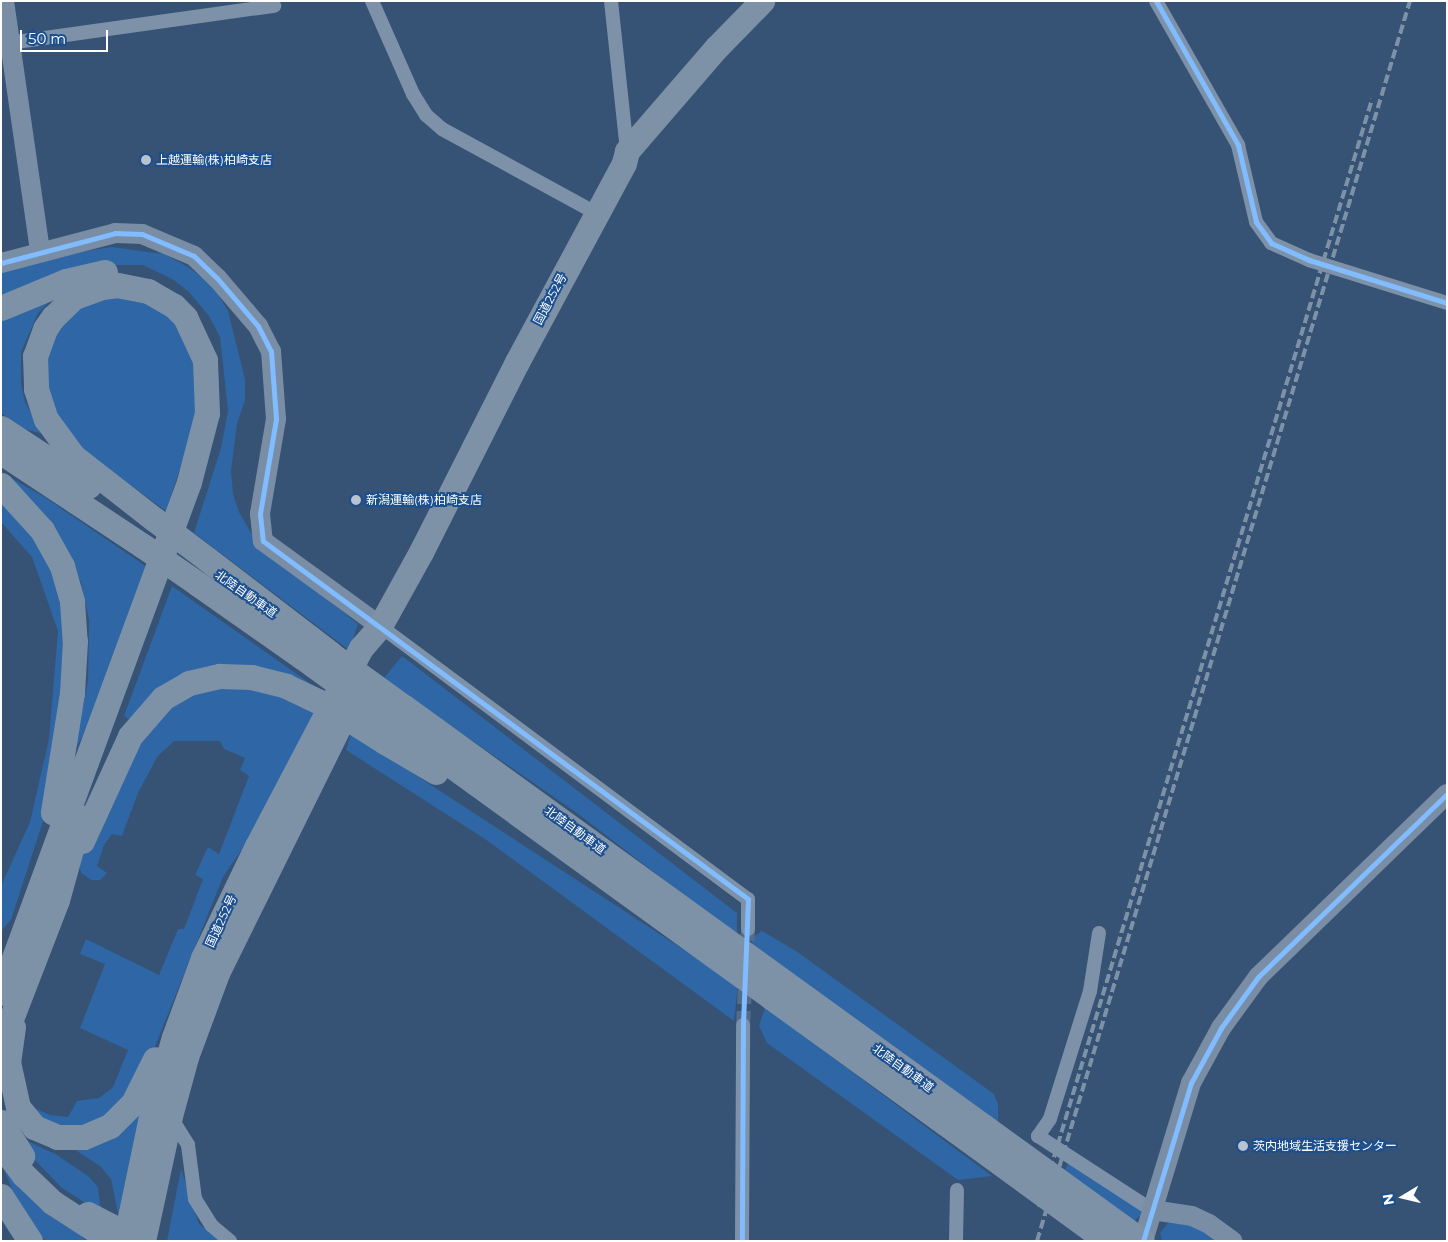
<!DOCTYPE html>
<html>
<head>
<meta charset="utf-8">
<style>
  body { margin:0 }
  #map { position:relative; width:1448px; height:1242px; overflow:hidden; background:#365274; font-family:Montserrat,"Noto Sans JP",sans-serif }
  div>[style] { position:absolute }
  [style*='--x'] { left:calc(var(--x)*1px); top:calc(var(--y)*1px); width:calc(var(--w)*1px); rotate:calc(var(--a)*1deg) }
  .green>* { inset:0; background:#2f66a5 }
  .street-tunnel>* { height:14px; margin-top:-7px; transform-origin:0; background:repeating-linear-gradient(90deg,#546c89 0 14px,transparent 0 21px) }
  .street>* { height:14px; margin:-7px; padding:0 7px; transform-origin:7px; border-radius:7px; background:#7d92a8 }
  .secondary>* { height:20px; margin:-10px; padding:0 10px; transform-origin:10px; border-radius:10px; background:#798da4 }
  .highway>* { height:25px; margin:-12.5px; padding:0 12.5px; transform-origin:12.5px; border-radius:12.5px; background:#7e92a7 }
  .rail>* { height:4px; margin-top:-2px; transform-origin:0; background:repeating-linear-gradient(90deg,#7e92a7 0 9px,transparent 0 13px) }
  .highway-bridge>* { height:25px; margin:-12.5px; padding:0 12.5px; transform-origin:12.5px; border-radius:12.5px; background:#7e92a7 }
  .cycleway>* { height:5px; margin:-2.5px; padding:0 2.5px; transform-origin:2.5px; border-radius:2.5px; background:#80bcff }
  .dots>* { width:14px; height:14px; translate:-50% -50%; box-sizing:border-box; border:2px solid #1b4f8f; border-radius:50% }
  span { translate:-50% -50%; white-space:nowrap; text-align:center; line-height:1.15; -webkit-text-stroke:4px #1b4f8f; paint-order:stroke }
  .poi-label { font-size:12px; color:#fff }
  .left { translate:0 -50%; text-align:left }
  .street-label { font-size:12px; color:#fff }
  .frame { position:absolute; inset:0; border:2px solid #fff; pointer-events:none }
  .north { position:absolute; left:1378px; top:1172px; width:50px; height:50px; -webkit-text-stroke:4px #1b4f8f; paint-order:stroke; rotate:261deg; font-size:14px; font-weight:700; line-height:20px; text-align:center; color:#fff }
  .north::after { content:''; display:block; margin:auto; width:18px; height:22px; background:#fff; clip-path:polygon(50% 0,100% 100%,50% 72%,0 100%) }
  .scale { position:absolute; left:20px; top:30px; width:88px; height:22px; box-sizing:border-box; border:2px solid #fff; border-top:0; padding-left:6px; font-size:15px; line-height:18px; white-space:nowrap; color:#fff; -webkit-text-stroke:4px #1b4f8f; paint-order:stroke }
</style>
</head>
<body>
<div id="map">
  <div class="green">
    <div style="clip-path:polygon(112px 247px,164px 254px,188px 267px,213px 286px,228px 311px,245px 379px,245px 400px,237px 424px,231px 471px,233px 494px,239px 512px,258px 545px,358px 624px,349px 650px,194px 533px,221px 448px,228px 411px,220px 337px,209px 316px,189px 292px,174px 280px,143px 265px,103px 265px,1px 301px,1px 272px,68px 254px)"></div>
    <div style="clip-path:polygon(59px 292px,38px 313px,21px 352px,21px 384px,25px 402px,43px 434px,25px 429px,1px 413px,1px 316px)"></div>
    <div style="clip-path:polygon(129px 296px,152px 306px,173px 320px,195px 367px,195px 424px,166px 511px,68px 439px,47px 394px,44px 366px,49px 343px,61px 325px,77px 310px,103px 298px)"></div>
    <div style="clip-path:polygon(1px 472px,46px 498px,147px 567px,88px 726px,74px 752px,88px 681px,89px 620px,81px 582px,62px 543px,1px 477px)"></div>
    <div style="clip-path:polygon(1px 502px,29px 531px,46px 557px,56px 583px,67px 638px,59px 731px,43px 821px,11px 920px,1px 931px,1px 886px,30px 822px,49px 739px,58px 631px,32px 557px,1px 522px)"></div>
    <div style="clip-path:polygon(172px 586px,318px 689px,220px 670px,128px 719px,124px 716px)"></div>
    <div style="clip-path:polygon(402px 656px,737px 913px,737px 936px,577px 813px,383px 679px)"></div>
    <div style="clip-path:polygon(225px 684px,259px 688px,301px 702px,322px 715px,247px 842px,223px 877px,144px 1074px,94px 1127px,49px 1124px,30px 1106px,50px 1115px,68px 1117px,77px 1101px,99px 1098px,113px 1087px,128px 1050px,80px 1028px,105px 964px,80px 954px,86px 939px,159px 975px,178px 929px,184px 929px,203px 879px,195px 875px,208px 847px,219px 854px,249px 776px,240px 770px,245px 758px,224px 749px,220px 741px,174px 741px,157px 757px,138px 793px,122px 836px,112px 834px,104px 845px,97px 866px,107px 873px,100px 880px,91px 880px,81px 873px,79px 863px,123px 765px,167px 704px)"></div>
    <div style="clip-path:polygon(351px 733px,738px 985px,734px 1021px,485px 839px,346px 750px)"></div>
    <div style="clip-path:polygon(762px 931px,796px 951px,994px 1094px,998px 1104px,998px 1125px,751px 945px,753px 937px)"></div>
    <div style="clip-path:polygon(765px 1007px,992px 1176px,958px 1180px,767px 1043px,759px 1026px)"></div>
    <div style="clip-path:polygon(156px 1083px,119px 1218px,111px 1179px,100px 1166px,69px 1146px)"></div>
    <div style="clip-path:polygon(21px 1138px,57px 1155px,88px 1176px,98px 1187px,101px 1213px,62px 1188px,30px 1155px)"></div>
    <div style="clip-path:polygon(1070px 1158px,1138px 1207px,1142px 1214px,1134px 1221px,1064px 1173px)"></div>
    <div style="clip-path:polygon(2px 1164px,82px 1236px,86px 1241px,46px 1241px,33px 1228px,12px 1190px)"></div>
    <div style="clip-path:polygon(181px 1169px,199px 1224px,222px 1241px,167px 1241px)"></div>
    <div style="clip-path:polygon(1168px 1223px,1184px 1224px,1200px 1229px,1215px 1241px,1162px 1241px,1160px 1233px)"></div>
  </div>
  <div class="street-tunnel">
    <div style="--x:743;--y:1025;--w:96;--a:-87"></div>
  </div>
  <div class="street">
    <div style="--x:372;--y:1;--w:102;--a:66.2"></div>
    <div style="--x:413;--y:94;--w:25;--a:58"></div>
    <div style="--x:426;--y:115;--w:21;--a:41"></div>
    <div style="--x:442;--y:129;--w:175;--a:28.6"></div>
    <div style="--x:611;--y:1;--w:151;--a:83.9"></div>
    <div style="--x:1156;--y:1;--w:166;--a:60.3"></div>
    <div style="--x:1238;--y:145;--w:79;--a:76.8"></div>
    <div style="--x:1256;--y:222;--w:26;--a:54"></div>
    <div style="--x:1271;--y:243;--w:42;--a:24.1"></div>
    <div style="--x:1309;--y:260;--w:145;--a:17.3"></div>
    <div style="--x:2;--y:44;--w:275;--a:-8"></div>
    <div style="--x:380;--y:626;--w:458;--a:36.6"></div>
    <div style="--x:748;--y:899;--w:30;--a:90"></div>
    <div style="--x:1099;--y:933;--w:59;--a:98.8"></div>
    <div style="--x:1090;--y:991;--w:134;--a:107.4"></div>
    <div style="--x:1050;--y:1119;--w:21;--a:125"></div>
    <div style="--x:1038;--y:1136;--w:136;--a:33"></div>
    <div style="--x:170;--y:1116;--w:34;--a:58"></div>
    <div style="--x:188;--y:1145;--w:54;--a:82.6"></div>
    <div style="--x:195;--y:1199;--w:31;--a:58"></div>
    <div style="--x:211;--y:1225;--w:25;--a:40"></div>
    <div style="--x:742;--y:1241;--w:216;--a:-89.7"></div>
    <div style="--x:956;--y:1241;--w:51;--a:-88.9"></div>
  </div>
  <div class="secondary">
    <div style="--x:4;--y:1;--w:254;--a:81.8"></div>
    <div style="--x:1;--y:263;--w:118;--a:-14.7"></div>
    <div style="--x:115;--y:233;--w:27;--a:2"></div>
    <div style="--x:142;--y:234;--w:56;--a:22.9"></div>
    <div style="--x:194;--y:256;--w:32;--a:44"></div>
    <div style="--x:217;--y:278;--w:63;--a:49.5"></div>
    <div style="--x:258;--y:326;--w:28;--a:63"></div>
    <div style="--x:271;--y:351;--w:68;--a:85.8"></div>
    <div style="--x:276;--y:419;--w:96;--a:99.6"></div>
    <div style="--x:260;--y:514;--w:27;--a:84"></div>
    <div style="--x:263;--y:541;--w:145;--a:36"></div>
    <div style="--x:1152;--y:1210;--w:40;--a:8.5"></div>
    <div style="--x:1192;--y:1216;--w:19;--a:25"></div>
    <div style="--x:1209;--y:1224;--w:29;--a:36"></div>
    <div style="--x:1143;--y:1241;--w:165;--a:-73.1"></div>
    <div style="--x:1191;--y:1083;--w:63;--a:-61.4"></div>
    <div style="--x:1221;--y:1028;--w:63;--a:-54"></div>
    <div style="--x:1258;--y:977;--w:263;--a:-44.1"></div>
  </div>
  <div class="highway">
    <div style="--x:1;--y:308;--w:70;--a:-22.6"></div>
    <div style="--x:66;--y:281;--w:40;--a:-13"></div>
    <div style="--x:1;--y:428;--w:105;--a:33.4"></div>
    <div style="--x:1;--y:452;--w:170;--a:33.5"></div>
    <div style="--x:1;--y:485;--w:61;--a:47.7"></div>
    <div style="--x:42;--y:530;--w:41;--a:60.9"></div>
    <div style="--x:62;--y:566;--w:37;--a:74"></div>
    <div style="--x:72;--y:602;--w:39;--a:86"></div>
    <div style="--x:75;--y:641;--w:52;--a:93.3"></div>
    <div style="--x:72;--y:693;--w:121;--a:99.1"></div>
    <div style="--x:207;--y:559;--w:155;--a:37.4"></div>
    <div style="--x:198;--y:584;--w:127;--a:35.1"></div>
    <div style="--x:404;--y:707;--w:715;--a:35.89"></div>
    <div style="--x:394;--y:724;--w:721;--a:35.92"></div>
    <div style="--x:385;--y:742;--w:59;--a:30.5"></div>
    <div style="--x:82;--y:841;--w:115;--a:-65.4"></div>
    <div style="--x:130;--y:736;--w:50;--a:-49"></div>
    <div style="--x:163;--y:698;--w:30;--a:-30"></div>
    <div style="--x:189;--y:683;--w:32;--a:-13"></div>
    <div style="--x:220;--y:676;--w:31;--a:2"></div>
    <div style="--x:251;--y:677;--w:36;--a:14"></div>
    <div style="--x:1;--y:993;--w:544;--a:-69.8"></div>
    <div style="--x:189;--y:482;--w:71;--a:-75.4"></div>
    <div style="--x:207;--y:413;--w:53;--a:-92.2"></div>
    <div style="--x:205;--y:360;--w:47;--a:-114.9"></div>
    <div style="--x:185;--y:317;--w:16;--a:-135"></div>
    <div style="--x:174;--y:306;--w:30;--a:-150"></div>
    <div style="--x:148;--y:291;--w:32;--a:-169"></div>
    <div style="--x:117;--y:285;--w:15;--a:172"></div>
    <div style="--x:102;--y:287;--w:30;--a:160"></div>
    <div style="--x:74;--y:297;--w:29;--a:136"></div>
    <div style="--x:53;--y:317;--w:14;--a:124"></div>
    <div style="--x:45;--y:329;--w:29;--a:110"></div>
    <div style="--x:35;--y:356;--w:33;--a:88"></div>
    <div style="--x:36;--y:389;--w:32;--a:72"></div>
    <div style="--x:46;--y:419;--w:46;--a:53.9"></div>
    <div style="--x:73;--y:456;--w:103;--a:37.9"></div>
    <div style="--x:13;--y:1027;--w:35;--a:98"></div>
    <div style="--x:8;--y:1062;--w:46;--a:77.5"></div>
    <div style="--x:18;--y:1107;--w:26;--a:51"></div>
    <div style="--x:34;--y:1127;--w:25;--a:23"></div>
    <div style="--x:57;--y:1137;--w:27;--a:0"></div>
    <div style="--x:84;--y:1137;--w:28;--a:-23"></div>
    <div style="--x:110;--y:1126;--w:33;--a:-45"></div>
    <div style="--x:133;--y:1103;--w:49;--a:-63.4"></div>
    <div style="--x:1;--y:1045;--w:155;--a:-68.9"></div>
    <div style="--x:57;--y:900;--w:86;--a:-74.5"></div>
    <div style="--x:1;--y:1122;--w:40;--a:58"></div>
    <div style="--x:1;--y:1145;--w:38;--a:53"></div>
    <div style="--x:24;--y:1175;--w:39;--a:44"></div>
    <div style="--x:52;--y:1202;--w:72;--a:33"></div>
    <div style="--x:1;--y:1196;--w:54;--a:57.2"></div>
    <div style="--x:125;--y:1241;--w:127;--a:-78.2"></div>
    <div style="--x:151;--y:1117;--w:83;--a:-74"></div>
    <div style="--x:174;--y:1037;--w:84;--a:-69.8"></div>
    <div style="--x:203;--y:958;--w:124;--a:-64.3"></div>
    <div style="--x:257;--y:846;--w:224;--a:-62.3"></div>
    <div style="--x:361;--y:648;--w:29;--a:-49"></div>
    <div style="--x:380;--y:626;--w:85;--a:-61"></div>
    <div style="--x:421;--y:552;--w:213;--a:-63.2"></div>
    <div style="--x:517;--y:362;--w:226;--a:-61.7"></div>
    <div style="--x:624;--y:163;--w:12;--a:-76"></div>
    <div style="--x:627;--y:151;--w:136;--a:-49.2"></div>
    <div style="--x:716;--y:48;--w:66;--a:-45.6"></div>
    <div style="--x:143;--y:1241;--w:128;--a:-77.8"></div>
    <div style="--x:170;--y:1116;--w:61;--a:-74.8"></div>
    <div style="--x:186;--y:1057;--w:90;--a:-69.7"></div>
    <div style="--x:217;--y:973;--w:289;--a:-63.7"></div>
  </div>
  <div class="rail">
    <div style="--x:1039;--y:1207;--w:1157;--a:-73.27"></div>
    <div style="--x:1037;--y:1241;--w:1295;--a:-73.26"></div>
  </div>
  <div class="highway-bridge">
    <div style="--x:154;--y:519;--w:66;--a:37"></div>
    <div style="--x:143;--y:546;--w:67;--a:34.6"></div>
    <div style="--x:311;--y:640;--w:115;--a:35.8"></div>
    <div style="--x:302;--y:657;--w:114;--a:36.1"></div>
    <div style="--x:286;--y:686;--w:44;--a:25.4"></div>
    <div style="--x:326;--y:705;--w:70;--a:32.1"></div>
    <div style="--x:983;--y:1126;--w:196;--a:35.9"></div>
    <div style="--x:978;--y:1147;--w:160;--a:36.1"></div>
    <div style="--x:88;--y:1214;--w:59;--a:27.4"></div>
  </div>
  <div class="cycleway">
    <div style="--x:1156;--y:1;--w:166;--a:60.3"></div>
    <div style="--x:1238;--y:145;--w:79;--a:76.8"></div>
    <div style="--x:1256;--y:222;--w:26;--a:54"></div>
    <div style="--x:1271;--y:243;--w:42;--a:24.1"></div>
    <div style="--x:1309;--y:260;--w:145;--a:17.3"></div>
    <div style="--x:1;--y:263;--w:118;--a:-14.7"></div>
    <div style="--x:115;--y:233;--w:27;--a:2"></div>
    <div style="--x:142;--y:234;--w:56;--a:22.9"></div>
    <div style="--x:194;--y:256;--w:32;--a:44"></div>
    <div style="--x:217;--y:278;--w:63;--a:49.5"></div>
    <div style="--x:258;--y:326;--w:28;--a:63"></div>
    <div style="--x:271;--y:351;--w:68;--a:85.8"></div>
    <div style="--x:276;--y:419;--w:96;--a:99.6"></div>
    <div style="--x:260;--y:514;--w:27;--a:84"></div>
    <div style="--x:263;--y:541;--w:603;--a:36.43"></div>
    <div style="--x:748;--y:899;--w:126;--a:92.3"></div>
    <div style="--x:743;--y:1025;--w:216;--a:90.3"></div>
    <div style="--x:1143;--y:1241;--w:165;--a:-73.1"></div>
    <div style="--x:1191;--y:1083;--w:63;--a:-61.4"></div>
    <div style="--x:1221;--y:1028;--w:63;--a:-54"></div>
    <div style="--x:1258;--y:977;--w:263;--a:-44.1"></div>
  </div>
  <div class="dots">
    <div style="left:146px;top:160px;background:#b9c2ce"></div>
    <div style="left:356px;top:500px;background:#b9c2ce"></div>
    <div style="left:1243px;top:1146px;background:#b9c2ce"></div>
  </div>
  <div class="poi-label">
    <span class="left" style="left:156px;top:160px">上越運輸(株)柏崎支店</span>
    <span class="left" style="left:366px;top:500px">新潟運輸(株)柏崎支店</span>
    <span class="left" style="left:1253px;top:1146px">茨内地域生活支援センター</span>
  </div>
  <div class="street-label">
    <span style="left:550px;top:299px;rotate:-62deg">国道252号</span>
    <span style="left:246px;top:594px;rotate:35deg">北陸自動車道</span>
    <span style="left:575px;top:830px;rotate:36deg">北陸自動車道</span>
    <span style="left:221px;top:921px;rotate:-65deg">国道252号</span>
    <span style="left:903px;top:1068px;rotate:36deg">北陸自動車道</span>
  </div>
  <div class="frame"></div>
  <div class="north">N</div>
  <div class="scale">50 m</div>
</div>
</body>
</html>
